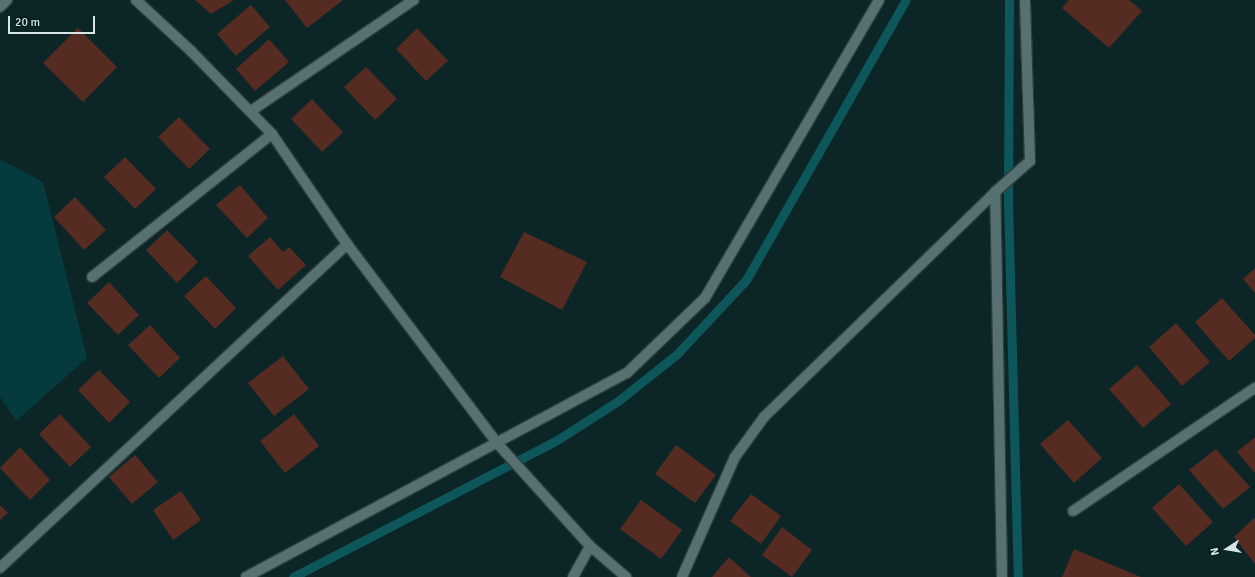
<!DOCTYPE html>
<html>
<head>
<meta charset="utf-8">
<style>
  body { margin:0 }
  #map { position:relative; width:1255px; height:577px; overflow:hidden; background:#0c2627; font-family:Signika,sans-serif }
  div>[style] { position:absolute }
  [style*='--x'] { left:calc(var(--x)*1px); top:calc(var(--y)*1px); width:calc(var(--w)*1px); rotate:calc(var(--a)*1deg) }
  .green>* { inset:0; background:#063b3d }
  .stream>* { height:9px; margin:-4.5px; padding:0 4.5px; transform-origin:4.5px; border-radius:4.5px; background:#0d5659 }
  .building>* { inset:0; background:#562b22 }
  .roads { filter:drop-shadow(1px 0 #2f3d3e) drop-shadow(-1px 0 #2f3d3e) drop-shadow(0 1px #2f3d3e) drop-shadow(0 -1px #2f3d3e) }
  .minor>* { height:10px; margin:-5px; padding:0 5px; transform-origin:5px; border-radius:5px; background:#577172 }
  .tertiary>* { height:10px; margin:-5px; padding:0 5px; transform-origin:5px; border-radius:5px; background:#577172 }
  span { translate:-50% -50%; white-space:nowrap; text-align:center; line-height:1.15; -webkit-text-stroke:3px #031c1d; paint-order:stroke }
  .north { position:absolute; left:1207px; top:529px; width:40px; height:40px; -webkit-text-stroke:3px #031c1d; paint-order:stroke; rotate:258deg; font-size:11px; font-weight:700; line-height:16px; text-align:center; color:#d7e5e6 }
  .north::after { content:''; display:block; margin:auto; width:14px; height:18px; background:#d7e5e6; clip-path:polygon(50% 0,100% 100%,50% 72%,0 100%) }
  .scale { position:absolute; left:8px; top:16px; width:87px; height:18px; box-sizing:border-box; border:2px solid #d7e5e6; border-top:0; padding-left:5px; font-size:12px; line-height:14px; white-space:nowrap; color:#d7e5e6; -webkit-text-stroke:3px #031c1d; paint-order:stroke }
</style>
</head>
<body>
<div id="map">
  <div class="green">
    <div style="clip-path:polygon(0 159px,43px 182px,87px 358px,16px 421px,0 397px)"></div>
  </div>
  <div class="stream">
    <div style="--x:1009;--y:0;--w:202;--a:90.3"></div>
    <div style="--x:1008;--y:202;--w:375;--a:88.5"></div>
    <div style="--x:293;--y:577;--w:297;--a:-27.4"></div>
    <div style="--x:557;--y:440;--w:72;--a:-32.6"></div>
    <div style="--x:618;--y:401;--w:75;--a:-38.5"></div>
    <div style="--x:677;--y:354;--w:101;--a:-47"></div>
    <div style="--x:746;--y:280;--w:322;--a:-60.3"></div>
  </div>
  <div class="building">
    <div style="clip-path:polygon(195px 0,234px 0,211px 14px)"></div>
    <div style="clip-path:polygon(285px 0,343px 0,307px 28px)"></div>
    <div style="clip-path:polygon(1069px 0,1129px 0,1142px 11px,1109px 48px,1062px 8px)"></div>
    <div style="clip-path:polygon(251px 5px,270px 27px,236px 56px,217px 34px)"></div>
    <div style="clip-path:polygon(78px 28px,117px 67px,83px 102px,43px 63px)"></div>
    <div style="clip-path:polygon(417px 28px,448px 61px,426px 81px,396px 49px)"></div>
    <div style="clip-path:polygon(269px 39px,289px 62px,255px 91px,236px 69px)"></div>
    <div style="clip-path:polygon(366px 67px,397px 99px,375px 120px,344px 87px)"></div>
    <div style="clip-path:polygon(312px 99px,343px 132px,322px 152px,291px 119px)"></div>
    <div style="clip-path:polygon(179px 117px,210px 149px,189px 169px,158px 137px)"></div>
    <div style="clip-path:polygon(125px 157px,156px 189px,135px 209px,104px 177px)"></div>
    <div style="clip-path:polygon(240px 185px,268px 218px,247px 238px,216px 205px)"></div>
    <div style="clip-path:polygon(75px 197px,106px 230px,84px 250px,54px 217px)"></div>
    <div style="clip-path:polygon(167px 230px,198px 262px,177px 283px,146px 250px)"></div>
    <div style="clip-path:polygon(524px 232px,587px 262px,562px 310px,500px 277px)"></div>
    <div style="clip-path:polygon(270px 237px,283px 252px,289px 247px,306px 265px,278px 290px,248px 256px)"></div>
    <div style="clip-path:polygon(1255px 268px,1255px 293px,1243px 279px)"></div>
    <div style="clip-path:polygon(206px 276px,236px 308px,215px 329px,184px 296px)"></div>
    <div style="clip-path:polygon(109px 282px,139px 315px,118px 335px,87px 303px)"></div>
    <div style="clip-path:polygon(1222px 298px,1255px 335px,1255px 338px,1229px 361px,1195px 322px)"></div>
    <div style="clip-path:polygon(1176px 323px,1210px 362px,1182px 386px,1149px 347px)"></div>
    <div style="clip-path:polygon(150px 325px,180px 358px,159px 378px,128px 345px)"></div>
    <div style="clip-path:polygon(283px 356px,309px 389px,274px 416px,248px 383px)"></div>
    <div style="clip-path:polygon(1137px 365px,1171px 404px,1143px 428px,1109px 389px)"></div>
    <div style="clip-path:polygon(99px 370px,130px 402px,109px 423px,78px 390px)"></div>
    <div style="clip-path:polygon(60px 414px,91px 447px,70px 467px,39px 434px)"></div>
    <div style="clip-path:polygon(294px 414px,319px 446px,285px 473px,260px 441px)"></div>
    <div style="clip-path:polygon(1068px 420px,1102px 458px,1074px 483px,1040px 444px)"></div>
    <div style="clip-path:polygon(1255px 437px,1255px 473px,1237px 452px)"></div>
    <div style="clip-path:polygon(676px 445px,716px 475px,695px 503px,655px 474px)"></div>
    <div style="clip-path:polygon(20px 447px,50px 480px,30px 500px,0 468px)"></div>
    <div style="clip-path:polygon(1216px 449px,1250px 487px,1223px 509px,1189px 470px)"></div>
    <div style="clip-path:polygon(135px 455px,158px 482px,132px 504px,109px 477px)"></div>
    <div style="clip-path:polygon(1179px 484px,1213px 522px,1186px 546px,1152px 508px)"></div>
    <div style="clip-path:polygon(181px 491px,201px 520px,173px 540px,153px 510px)"></div>
    <div style="clip-path:polygon(751px 494px,781px 516px,761px 544px,730px 521px)"></div>
    <div style="clip-path:polygon(641px 500px,682px 530px,661px 559px,620px 529px)"></div>
    <div style="clip-path:polygon(0 505px,8px 513px,0 520px)"></div>
    <div style="clip-path:polygon(1254px 518px,1255px 519px,1255px 564px,1234px 537px)"></div>
    <div style="clip-path:polygon(782px 527px,812px 550px,792px 577px,762px 555px)"></div>
    <div style="clip-path:polygon(1074px 549px,1141px 577px,1062px 577px)"></div>
    <div style="clip-path:polygon(729px 557px,751px 577px,712px 577px)"></div>
  </div>
  <div class="roads">
    <div class="minor">
      <div style="--x:136;--y:0;--w:75;--a:42.8"></div>
      <div style="--x:191;--y:51;--w:116;--a:45.7"></div>
      <div style="--x:272;--y:134;--w:133;--a:55.7"></div>
      <div style="--x:347;--y:244;--w:248;--a:53"></div>
      <div style="--x:496;--y:442;--w:140;--a:47.9"></div>
      <div style="--x:590;--y:546;--w:48;--a:40.7"></div>
      <div style="--x:251;--y:111;--w:197;--a:-34.3"></div>
      <div style="--x:92;--y:277;--w:230;--a:-38.5"></div>
      <div style="--x:1073;--y:511;--w:220;--a:-34.1"></div>
      <div style="--x:0;--y:568;--w:475;--a:-43"></div>
      <div style="--x:246;--y:577;--w:432;--a:-28.2"></div>
      <div style="--x:627;--y:373;--w:108;--a:-43.9"></div>
      <div style="--x:705;--y:298;--w:345;--a:-59.7"></div>
      <div style="--x:573;--y:577;--w:35;--a:-61"></div>
      <div style="--x:682;--y:577;--w:131;--a:-66.2"></div>
      <div style="--x:735;--y:457;--w:49;--a:-54.1"></div>
      <div style="--x:764;--y:417;--w:322;--a:-44.2"></div>
      <div style="--x:1002;--y:577;--w:385;--a:-91"></div>
      <div style="--x:995;--y:192;--w:47;--a:-41.5"></div>
      <div style="--x:1030;--y:161;--w:161;--a:-91.8"></div>
    </div>
    <div class="tertiary">
      <div style="--x:0;--y:7;--w:10;--a:-45"></div>
    </div>
  </div>
  <div class="north">N</div>
  <div class="scale">20 m</div>
</div>
</body>
</html>
